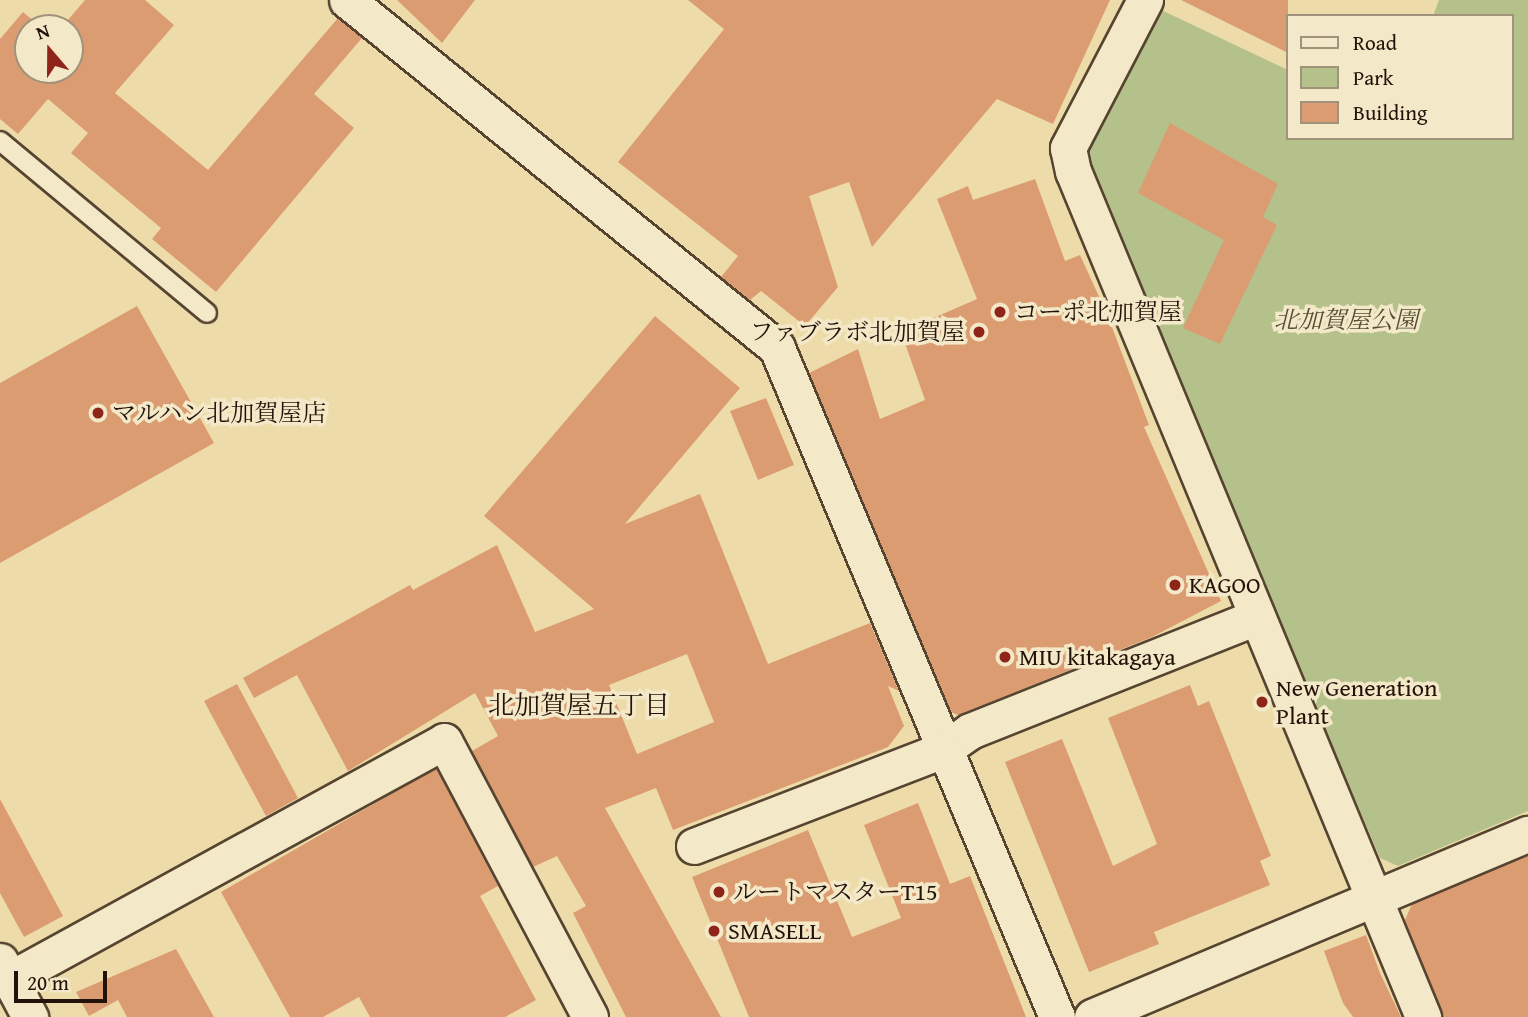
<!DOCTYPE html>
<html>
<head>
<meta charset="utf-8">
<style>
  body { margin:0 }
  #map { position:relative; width:1528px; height:1017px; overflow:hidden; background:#eddca9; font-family:"Gentium Book Plus","Noto Serif JP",serif }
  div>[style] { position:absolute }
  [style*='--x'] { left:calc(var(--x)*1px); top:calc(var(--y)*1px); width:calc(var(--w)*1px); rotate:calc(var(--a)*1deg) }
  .green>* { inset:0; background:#b4c18b }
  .building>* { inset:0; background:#dc9c72 }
  .roads { filter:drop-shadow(2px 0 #564431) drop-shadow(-2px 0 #564431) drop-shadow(0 2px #564431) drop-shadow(0 -2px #564431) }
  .service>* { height:18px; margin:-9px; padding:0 9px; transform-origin:9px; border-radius:9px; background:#f3e8c7 }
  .minor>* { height:35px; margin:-17.5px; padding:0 17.5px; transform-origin:17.5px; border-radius:17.5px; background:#f3e8c7 }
  .dots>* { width:19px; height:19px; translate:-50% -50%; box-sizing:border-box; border:4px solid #f3e8c7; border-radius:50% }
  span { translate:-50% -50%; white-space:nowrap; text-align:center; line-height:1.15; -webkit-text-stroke:7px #f3e8c7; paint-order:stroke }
  .poi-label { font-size:24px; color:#231209 }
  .left { translate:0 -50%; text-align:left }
  .right { translate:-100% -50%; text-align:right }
  .park-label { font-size:24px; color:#564f36; font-style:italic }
  .neighbourhood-label { font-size:26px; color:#231209 }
  .legend { position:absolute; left:1286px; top:14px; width:228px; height:126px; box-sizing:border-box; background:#f3e8c7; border:2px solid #a0927b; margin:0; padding:9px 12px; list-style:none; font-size:21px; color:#231209 }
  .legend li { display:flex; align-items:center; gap:14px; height:35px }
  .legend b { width:35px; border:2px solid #a0927b }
  .north { position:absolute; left:14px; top:14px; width:70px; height:70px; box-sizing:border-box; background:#f3e8c7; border:2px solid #a0927b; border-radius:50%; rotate:340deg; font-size:19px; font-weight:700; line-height:28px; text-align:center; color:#231209 }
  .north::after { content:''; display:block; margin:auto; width:24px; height:32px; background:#8f2418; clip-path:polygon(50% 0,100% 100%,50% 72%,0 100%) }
  .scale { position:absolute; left:14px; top:971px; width:93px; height:32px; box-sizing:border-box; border:4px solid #231209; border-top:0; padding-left:9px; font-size:21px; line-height:24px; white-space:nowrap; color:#231209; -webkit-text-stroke:5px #f3e8c7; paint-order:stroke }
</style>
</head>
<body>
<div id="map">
  <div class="green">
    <div style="clip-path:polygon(1439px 0,1528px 0,1528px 811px,1398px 866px,1380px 858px,1078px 148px,1155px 7px,1288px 70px,1288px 138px,1512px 138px,1512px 16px,1433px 16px)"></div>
  </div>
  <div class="building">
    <div style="clip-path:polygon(85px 0,145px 0,174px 25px,115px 93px,208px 170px,338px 18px,362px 38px,314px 94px,354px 128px,216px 292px,152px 239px,161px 228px,71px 153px,88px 133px,48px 99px,18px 134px,0 119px,0 39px,23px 12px,42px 28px,28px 28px,28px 70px,70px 70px,70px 28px,61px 28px)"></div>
    <div style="clip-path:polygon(397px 0,475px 0,442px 43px)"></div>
    <div style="clip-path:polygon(688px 0,1110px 0,1053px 124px,997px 99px,872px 247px,849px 182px,809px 196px,838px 287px,805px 326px,761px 291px,750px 300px,721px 277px,738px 256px,618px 162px,724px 29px)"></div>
    <div style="clip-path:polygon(1181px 0,1288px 0,1288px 53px)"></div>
    <div style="clip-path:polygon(1170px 123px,1278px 184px,1263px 217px,1277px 225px,1220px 344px,1183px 328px,1224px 240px,1138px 193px)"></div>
    <div style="clip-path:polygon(1035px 179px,1065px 261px,1080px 255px,1107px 314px,1149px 425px,1144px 427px,1221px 601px,1152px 637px,958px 715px,951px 712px,809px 373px,858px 349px,880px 419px,925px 400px,901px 332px,977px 299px,937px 199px,968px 186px,973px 200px)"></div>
    <div style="clip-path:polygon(137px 306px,214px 443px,0 563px,0 383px)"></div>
    <div style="clip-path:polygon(evenodd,655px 316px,740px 388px,625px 524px,700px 494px,768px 664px,870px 623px,899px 691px,888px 686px,904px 726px,888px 747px,673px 830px,656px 788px,605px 808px,721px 1017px,626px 1017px,573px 913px,586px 906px,557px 856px,533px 867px,472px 751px,498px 736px,475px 693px,348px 771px,297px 675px,254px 698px,243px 678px,410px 585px,413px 590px,497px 545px,535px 632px,594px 609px,484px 516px,655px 316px,687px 654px,714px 722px,637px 754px,609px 685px,687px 654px)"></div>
    <div style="clip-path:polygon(766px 398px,794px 465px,758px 480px,730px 411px)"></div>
    <div style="clip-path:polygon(237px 684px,298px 798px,266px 816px,204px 701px)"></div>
    <div style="clip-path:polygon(1190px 685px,1198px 706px,1209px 701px,1271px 856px,1260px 861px,1270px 885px,1154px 932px,1159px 944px,1089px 972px,1005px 762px,1062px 739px,1113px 866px,1157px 844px,1108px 718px)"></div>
    <div style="clip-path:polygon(436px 768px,498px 886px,480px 896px,536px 1000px,505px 1017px,370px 1017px,359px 997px,323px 1017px,290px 1017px,221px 892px)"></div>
    <div style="clip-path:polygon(0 799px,63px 916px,24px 937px,0 893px)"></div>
    <div style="clip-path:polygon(918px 803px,950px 884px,970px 876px,1026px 1017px,749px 1017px,692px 877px,808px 830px,852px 937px,901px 918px,864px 825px)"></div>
    <div style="clip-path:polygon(1528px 856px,1528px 1017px,1443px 1017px,1405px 920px,1412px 904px)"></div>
    <div style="clip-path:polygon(1366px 935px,1380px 973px,1401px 1017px,1353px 1017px,1343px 1003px,1324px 951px)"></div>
    <div style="clip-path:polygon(176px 949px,214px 1017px,127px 1017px,118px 1000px,89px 1016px,76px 992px)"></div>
  </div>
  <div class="roads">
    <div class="service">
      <div style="--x:0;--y:141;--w:269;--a:39.7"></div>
    </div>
    <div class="minor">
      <div style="--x:347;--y:0;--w:553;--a:38.98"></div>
      <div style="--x:777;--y:348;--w:725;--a:67.29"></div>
      <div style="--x:1145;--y:0;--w:167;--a:117.5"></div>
      <div style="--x:1068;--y:148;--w:24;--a:78"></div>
      <div style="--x:1073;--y:171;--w:916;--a:67.52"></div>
      <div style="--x:694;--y:846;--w:267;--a:-21.1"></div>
      <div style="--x:943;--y:750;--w:33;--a:-35"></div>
      <div style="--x:970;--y:731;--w:309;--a:-21.7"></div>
      <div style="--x:0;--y:961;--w:64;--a:61.8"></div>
      <div style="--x:10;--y:979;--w:495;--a:-28.7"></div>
      <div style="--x:444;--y:741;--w:312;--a:62.1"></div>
      <div style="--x:1092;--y:1017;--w:473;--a:-22.8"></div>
    </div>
  </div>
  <div class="dots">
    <div style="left:1000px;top:312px;background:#8f2418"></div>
    <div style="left:979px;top:332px;background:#8f2418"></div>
    <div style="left:98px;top:413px;background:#8f2418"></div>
    <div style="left:1175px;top:585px;background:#8f2418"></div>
    <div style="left:1005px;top:657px;background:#8f2418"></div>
    <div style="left:1262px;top:702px;background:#8f2418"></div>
    <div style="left:719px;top:892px;background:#8f2418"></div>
    <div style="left:714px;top:931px;background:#8f2418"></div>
  </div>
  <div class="poi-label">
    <span class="left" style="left:1014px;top:312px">コーポ北加賀屋</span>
    <span class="right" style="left:965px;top:332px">ファブラボ北加賀屋</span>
    <span class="left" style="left:112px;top:413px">マルハン北加賀屋店</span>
    <span class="left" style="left:1189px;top:585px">KAGOO</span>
    <span class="left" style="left:1019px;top:657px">MIU kitakagaya</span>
    <span class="left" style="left:1276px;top:702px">New Generation<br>Plant</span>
    <span class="left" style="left:733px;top:892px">ルートマスターT15</span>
    <span class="left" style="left:728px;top:931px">SMASELL</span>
  </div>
  <div class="park-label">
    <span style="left:1346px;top:320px">北加賀屋公園</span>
  </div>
  <div class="neighbourhood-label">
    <span style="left:579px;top:705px">北加賀屋五丁目</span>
  </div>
  <ul class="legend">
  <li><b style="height:9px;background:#f3e8c7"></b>Road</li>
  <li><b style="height:19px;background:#b4c18b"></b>Park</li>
  <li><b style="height:19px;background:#dc9c72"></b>Building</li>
  </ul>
  <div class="north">N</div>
  <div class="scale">20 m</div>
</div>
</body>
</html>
